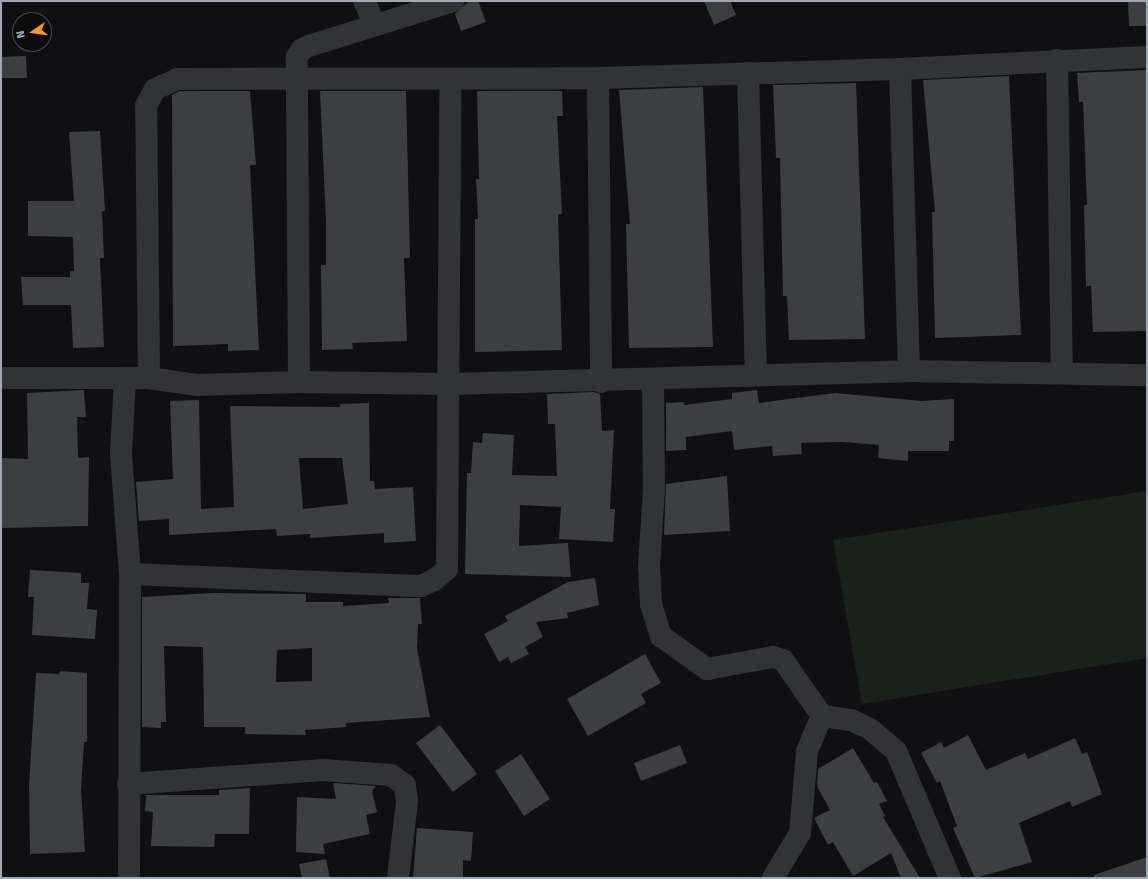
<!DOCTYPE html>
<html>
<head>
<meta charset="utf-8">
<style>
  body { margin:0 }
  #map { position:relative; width:1148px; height:879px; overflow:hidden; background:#101012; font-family:"Fira Sans",sans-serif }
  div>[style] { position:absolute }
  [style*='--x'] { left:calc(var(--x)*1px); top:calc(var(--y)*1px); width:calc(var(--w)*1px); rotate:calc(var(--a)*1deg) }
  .green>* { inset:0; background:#1a211a }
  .building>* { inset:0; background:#3c3e42 }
  .street>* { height:22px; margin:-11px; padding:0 11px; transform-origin:11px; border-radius:11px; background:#313337 }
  span { translate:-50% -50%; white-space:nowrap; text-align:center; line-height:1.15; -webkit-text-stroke:4px #0b0b0d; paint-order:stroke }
  .frame { position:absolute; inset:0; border:2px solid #a0a9b3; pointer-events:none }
  .north { position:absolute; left:12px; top:12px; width:40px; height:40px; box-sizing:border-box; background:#0b0b0d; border:1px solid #474a4f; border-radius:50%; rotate:257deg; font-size:11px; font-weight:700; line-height:16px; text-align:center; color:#a0a9b3 }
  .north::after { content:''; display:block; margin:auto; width:14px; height:18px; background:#fc941e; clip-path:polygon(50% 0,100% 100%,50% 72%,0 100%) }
</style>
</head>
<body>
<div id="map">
  <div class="green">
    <div style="clip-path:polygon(1147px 491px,1147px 658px,862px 704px,833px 540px)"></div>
  </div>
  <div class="building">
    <div style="clip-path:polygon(469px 1px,478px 1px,486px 22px,461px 31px,455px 14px)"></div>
    <div style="clip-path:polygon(704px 1px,730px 1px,736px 15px,714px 25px)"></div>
    <div style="clip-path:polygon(1128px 1px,1147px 1px,1147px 26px,1129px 26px)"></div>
    <div style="clip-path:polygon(26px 56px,27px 78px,1px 78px,1px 57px)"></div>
    <div style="clip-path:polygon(1147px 70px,1147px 331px,1093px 332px,1091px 286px,1086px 286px,1084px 205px,1087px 205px,1083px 102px,1079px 102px,1077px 73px)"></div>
    <div style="clip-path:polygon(1009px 76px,1021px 335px,935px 338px,932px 212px,935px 212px,923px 80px)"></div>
    <div style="clip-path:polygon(856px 83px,865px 339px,789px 340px,787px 296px,783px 296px,780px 158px,776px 158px,773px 85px)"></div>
    <div style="clip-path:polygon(703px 87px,713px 347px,629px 348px,626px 224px,630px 224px,619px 90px)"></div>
    <div style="clip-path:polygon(180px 91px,250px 91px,256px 165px,250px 165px,259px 350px,228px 351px,228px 344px,173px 346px,172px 95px)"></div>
    <div style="clip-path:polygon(320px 91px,406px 91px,410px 258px,404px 258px,407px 341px,352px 343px,353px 349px,322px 350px,321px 265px,326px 265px,326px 222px)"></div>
    <div style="clip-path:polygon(477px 91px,562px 91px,563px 116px,557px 116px,562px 214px,558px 214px,562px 350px,475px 352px,475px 219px,478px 219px,476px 179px,479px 179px)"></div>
    <div style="clip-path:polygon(100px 131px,105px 211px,102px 211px,104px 258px,100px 258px,104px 347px,73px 348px,71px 305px,23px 305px,21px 277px,70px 277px,70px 271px,74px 271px,73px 237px,28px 236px,28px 201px,74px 201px,69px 132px)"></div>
    <div style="clip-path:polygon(84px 390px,86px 417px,77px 417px,78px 458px,89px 457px,88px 526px,1px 528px,1px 458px,28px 459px,27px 393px)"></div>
    <div style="clip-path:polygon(757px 390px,759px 403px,835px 393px,922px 401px,954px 399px,954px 441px,949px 441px,949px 451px,908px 451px,908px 461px,878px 458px,879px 445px,843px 442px,801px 443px,802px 454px,773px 456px,772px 446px,734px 450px,732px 431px,686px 437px,686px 450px,666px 451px,666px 403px,684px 402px,684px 405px,732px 399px,732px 393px)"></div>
    <div style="clip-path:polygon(594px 392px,600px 394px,602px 431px,614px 430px,610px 509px,615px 509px,613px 542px,559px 539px,561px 507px,520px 505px,519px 546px,568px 543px,571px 577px,465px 574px,467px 473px,471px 473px,473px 442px,482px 443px,483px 433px,514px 435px,512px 475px,557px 476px,555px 424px,548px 424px,547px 394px)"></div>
    <div style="clip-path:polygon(evenodd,199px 400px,201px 509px,234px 507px,230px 406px,340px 407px,340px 404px,369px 403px,370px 481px,374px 481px,375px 489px,413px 487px,416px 541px,384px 543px,384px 533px,310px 538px,310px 534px,277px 536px,276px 529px,169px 535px,169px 519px,139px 521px,136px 482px,173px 479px,170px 401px,199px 400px,299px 458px,342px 458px,348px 504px,303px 509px,299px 458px)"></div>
    <div style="clip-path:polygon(727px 476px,730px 531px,664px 535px,666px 484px)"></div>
    <div style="clip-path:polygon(30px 570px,81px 573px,81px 583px,89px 583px,87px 609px,97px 610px,95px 639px,32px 635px,34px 597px,28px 597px)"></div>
    <div style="clip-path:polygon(595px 578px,599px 605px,567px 613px,568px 618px,536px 622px,543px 637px,525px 647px,529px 654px,511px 663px,508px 657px,499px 662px,484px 634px,508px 621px,505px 616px,568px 582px)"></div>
    <div style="clip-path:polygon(evenodd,213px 593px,306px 594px,306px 602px,343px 602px,343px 606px,389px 603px,388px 598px,420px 598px,422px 624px,418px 624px,417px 648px,430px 717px,346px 723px,346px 727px,305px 730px,306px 735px,245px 734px,245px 727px,204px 727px,203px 647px,164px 646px,166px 722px,161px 722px,161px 728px,142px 727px,142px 597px,213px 593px,312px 648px,312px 681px,276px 682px,277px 650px,312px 648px)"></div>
    <div style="clip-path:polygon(645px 654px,661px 683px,641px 694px,646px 703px,588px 736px,567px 699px)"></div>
    <div style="clip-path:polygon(60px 671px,87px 673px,87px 742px,84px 742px,81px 790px,85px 852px,30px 854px,29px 785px,36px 673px,59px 674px)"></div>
    <div style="clip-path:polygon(440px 725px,477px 774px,453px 792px,416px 743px)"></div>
    <div style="clip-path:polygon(968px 735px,986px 770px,1025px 753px,1028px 759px,1075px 738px,1082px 754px,1087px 752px,1102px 794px,1072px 807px,1070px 801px,1019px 823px,1032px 862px,975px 878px,953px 828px,957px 826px,940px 781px,937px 783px,921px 753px,941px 742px,944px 748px)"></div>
    <div style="clip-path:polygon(680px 745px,687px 763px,641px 781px,634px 763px)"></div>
    <div style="clip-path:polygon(853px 748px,874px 783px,877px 782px,887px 801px,879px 804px,885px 816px,883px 817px,920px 878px,901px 878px,891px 853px,853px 876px,833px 842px,828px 845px,814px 818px,830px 810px,817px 786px,818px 769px)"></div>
    <div style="clip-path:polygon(521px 754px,550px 799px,524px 816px,495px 771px)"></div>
    <div style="clip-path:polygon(333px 783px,376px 786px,372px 791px,377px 812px,366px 815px,370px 834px,323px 844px,325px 854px,296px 852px,297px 797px,336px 799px)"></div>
    <div style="clip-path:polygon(250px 788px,249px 834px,215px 834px,214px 847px,151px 846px,153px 812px,145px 811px,146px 795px,219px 795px,219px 790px)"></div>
    <div style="clip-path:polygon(417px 828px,473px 832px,471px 861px,463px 860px,463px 878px,413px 878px)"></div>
    <div style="clip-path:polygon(1147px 857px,1147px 878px,1094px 878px,1094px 875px)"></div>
    <div style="clip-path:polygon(326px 859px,330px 878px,302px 878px,299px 864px)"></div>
  </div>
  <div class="street">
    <div style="--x:364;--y:1;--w:26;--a:65"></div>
    <div style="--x:1057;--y:60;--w:312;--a:89.1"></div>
    <div style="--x:900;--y:69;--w:302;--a:88.3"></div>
    <div style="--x:748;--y:73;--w:301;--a:88.5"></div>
    <div style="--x:598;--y:78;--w:304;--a:89.4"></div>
    <div style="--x:1;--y:378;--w:148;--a:0"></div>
    <div style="--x:149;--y:378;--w:49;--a:8.3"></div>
    <div style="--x:197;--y:385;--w:102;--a:-1.7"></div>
    <div style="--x:299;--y:382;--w:151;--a:0.8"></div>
    <div style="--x:450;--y:384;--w:459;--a:-1.6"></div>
    <div style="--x:909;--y:371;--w:238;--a:1"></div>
    <div style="--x:125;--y:378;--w:76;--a:93"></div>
    <div style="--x:121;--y:454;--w:120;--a:85.7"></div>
    <div style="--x:130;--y:574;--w:291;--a:2.4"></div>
    <div style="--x:421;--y:586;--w:14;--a:-25"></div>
    <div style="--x:434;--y:580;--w:17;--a:-40"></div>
    <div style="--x:447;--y:569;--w:489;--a:-89.6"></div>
    <div style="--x:149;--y:378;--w:272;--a:-90.6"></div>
    <div style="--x:146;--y:106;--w:19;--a:-62"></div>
    <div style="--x:155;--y:89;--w:24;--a:-24"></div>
    <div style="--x:177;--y:79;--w:421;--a:-0.1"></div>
    <div style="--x:598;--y:78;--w:302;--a:-1.7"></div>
    <div style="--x:900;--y:69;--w:247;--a:-2.8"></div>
    <div style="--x:653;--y:381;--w:108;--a:89.5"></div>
    <div style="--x:654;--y:489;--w:77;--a:93.7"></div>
    <div style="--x:649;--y:566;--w:38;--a:87"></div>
    <div style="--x:651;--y:604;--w:34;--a:73"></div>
    <div style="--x:661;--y:636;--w:57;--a:35.7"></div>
    <div style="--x:707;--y:669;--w:67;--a:-10.3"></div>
    <div style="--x:773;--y:657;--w:10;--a:17"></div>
    <div style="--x:783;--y:660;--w:68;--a:55.1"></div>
    <div style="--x:822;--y:716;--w:29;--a:8"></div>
    <div style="--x:851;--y:720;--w:21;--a:25"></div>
    <div style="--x:870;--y:729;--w:34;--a:40"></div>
    <div style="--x:896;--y:751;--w:138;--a:67"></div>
    <div style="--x:299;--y:382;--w:325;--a:-90.4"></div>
    <div style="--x:297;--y:57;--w:9;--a:-58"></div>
    <div style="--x:302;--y:49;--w:11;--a:-22"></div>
    <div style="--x:312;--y:45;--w:148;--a:-17.3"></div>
    <div style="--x:128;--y:784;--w:196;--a:-4.1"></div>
    <div style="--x:323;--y:770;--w:68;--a:4.2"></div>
    <div style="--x:391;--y:775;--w:17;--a:36"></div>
    <div style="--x:405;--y:785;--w:17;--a:83"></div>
    <div style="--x:407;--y:802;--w:77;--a:96.8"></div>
    <div style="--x:129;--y:878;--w:304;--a:-89.8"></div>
    <div style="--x:773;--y:878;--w:52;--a:-59"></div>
    <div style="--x:800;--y:833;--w:82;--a:-85.1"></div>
    <div style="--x:807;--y:751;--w:38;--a:-67"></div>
  </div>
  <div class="frame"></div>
  <div class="north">N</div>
</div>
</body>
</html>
